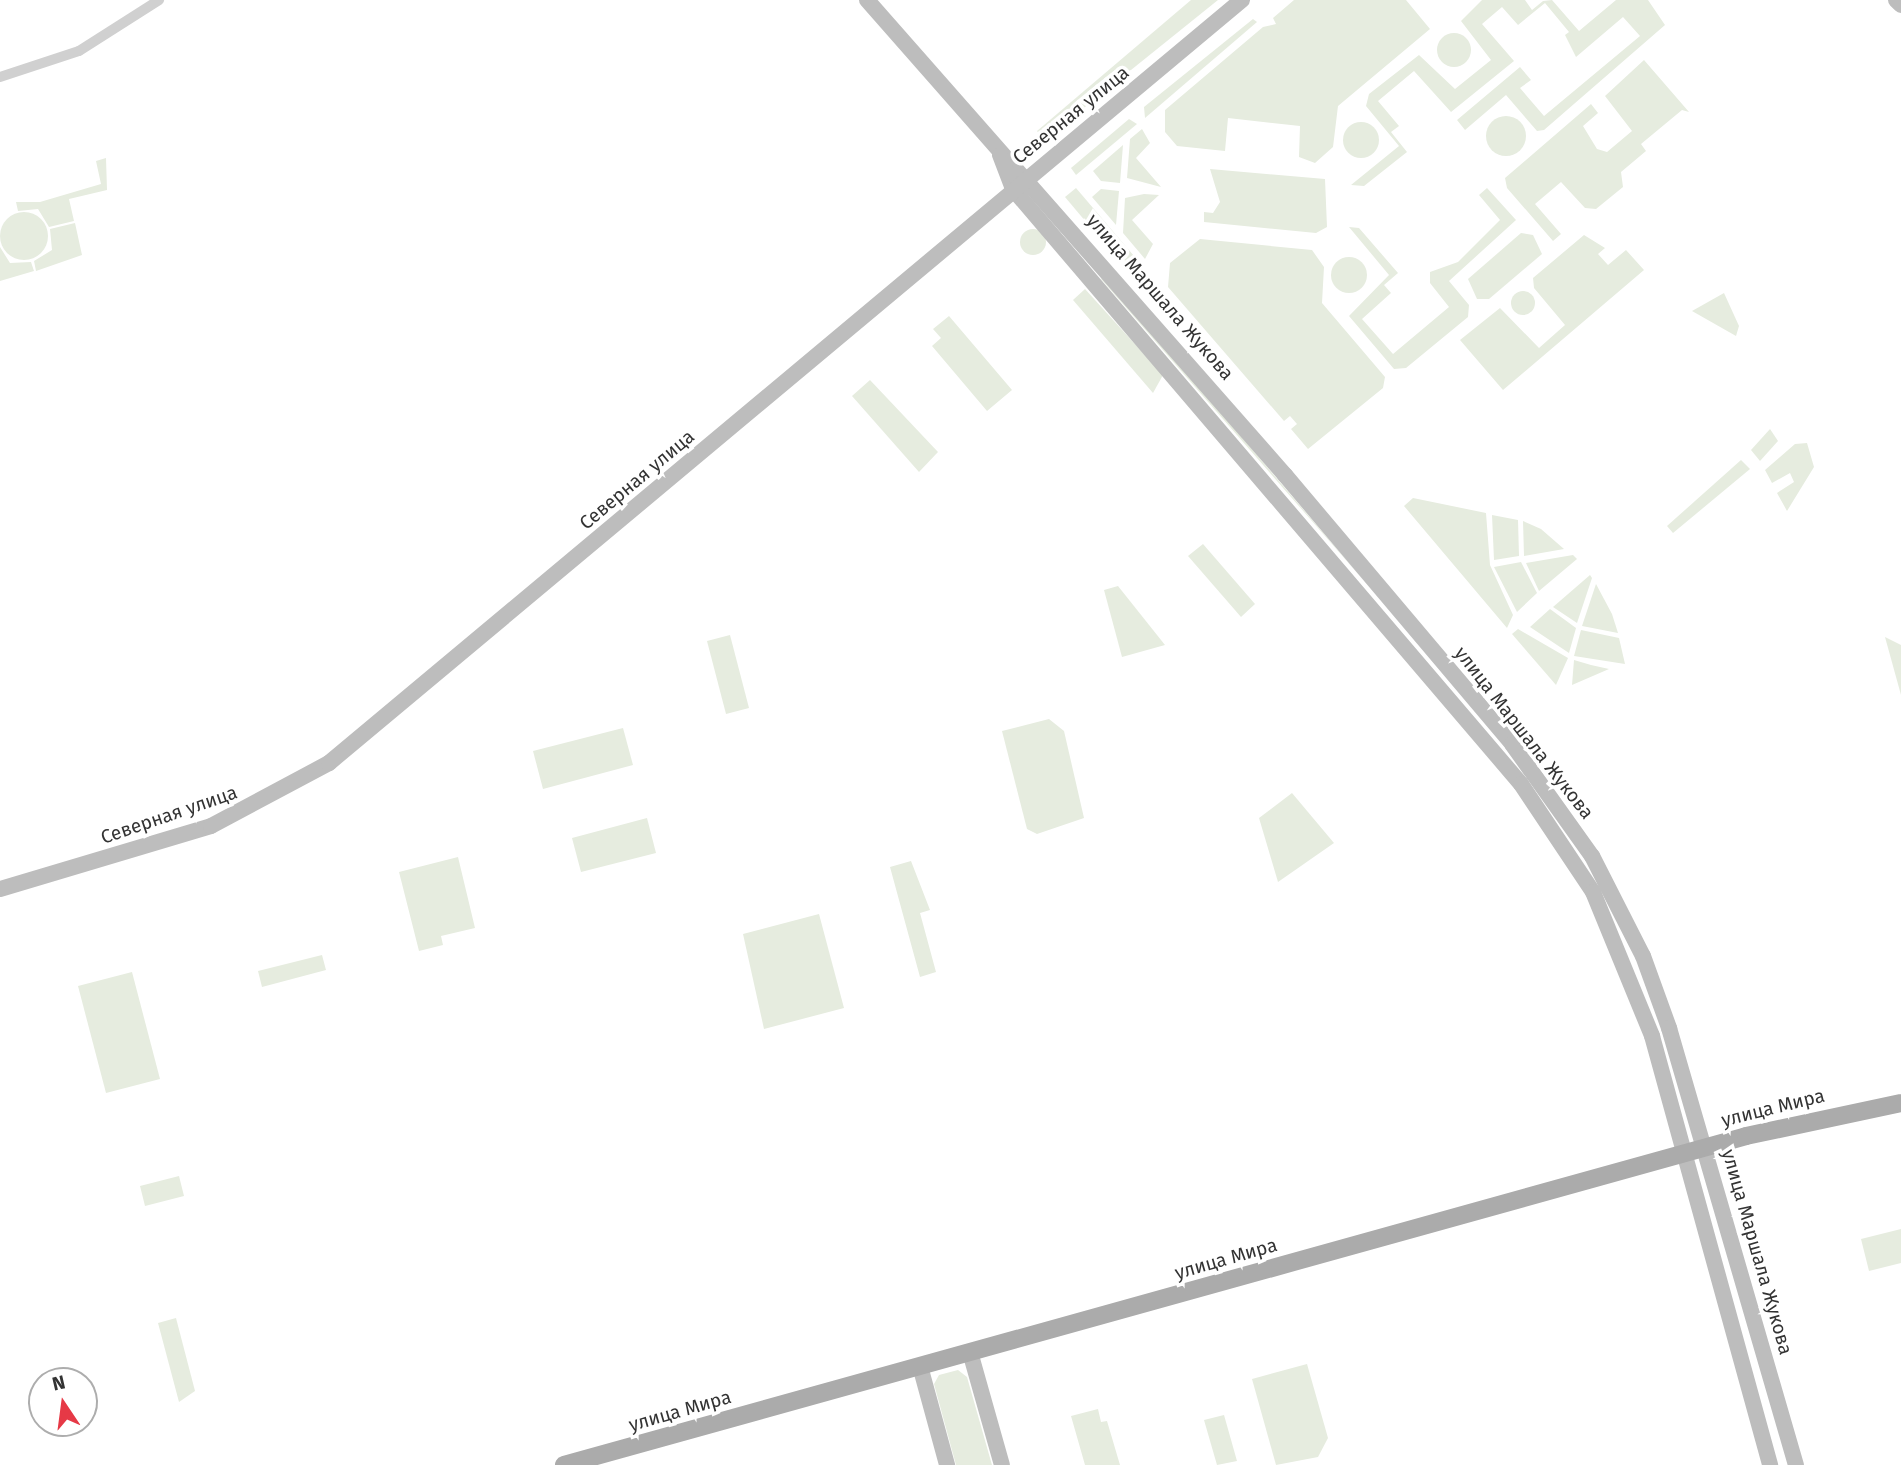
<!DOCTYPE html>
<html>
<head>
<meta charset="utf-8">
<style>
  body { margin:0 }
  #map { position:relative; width:1901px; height:1465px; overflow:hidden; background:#fff; font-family:"Fira Sans",sans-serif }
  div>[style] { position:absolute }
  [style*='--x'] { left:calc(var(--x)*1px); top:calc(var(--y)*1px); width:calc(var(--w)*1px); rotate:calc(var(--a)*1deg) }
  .green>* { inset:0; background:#e6ecdf }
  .round { border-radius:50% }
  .street>* { height:10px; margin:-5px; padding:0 5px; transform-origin:5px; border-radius:5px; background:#d0d0d0 }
  .secondary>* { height:16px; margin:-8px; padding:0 8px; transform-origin:8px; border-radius:8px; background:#bdbdbd }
  .primary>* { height:18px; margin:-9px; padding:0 9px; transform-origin:9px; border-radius:9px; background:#ababab }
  span { translate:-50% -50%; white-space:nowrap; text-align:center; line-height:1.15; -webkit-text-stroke:7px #fff; paint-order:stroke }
  .street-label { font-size:19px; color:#333 }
  .north { position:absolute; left:28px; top:1367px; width:70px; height:70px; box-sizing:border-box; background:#fff; border:2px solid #adadad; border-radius:50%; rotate:347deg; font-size:19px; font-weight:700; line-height:28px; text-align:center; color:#333 }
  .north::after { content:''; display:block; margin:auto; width:24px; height:32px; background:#e63946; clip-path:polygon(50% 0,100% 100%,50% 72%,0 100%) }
</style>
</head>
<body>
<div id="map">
  <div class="green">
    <div style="clip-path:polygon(1191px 0,1218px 0,1044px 140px,1037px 131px)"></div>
    <div style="clip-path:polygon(1294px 0,1406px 0,1430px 29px,1338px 106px,1333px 147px,1315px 163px,1299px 157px,1300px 126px,1228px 118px,1225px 151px,1177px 146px,1165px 132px,1165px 110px,1263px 27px,1276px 24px,1273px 18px)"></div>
    <div style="clip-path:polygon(1482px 0,1525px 0,1532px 10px,1543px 1px,1552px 0,1579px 31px,1616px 0,1648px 0,1665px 25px,1544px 130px,1537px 131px,1506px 95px,1465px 130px,1457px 120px,1520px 67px,1531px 80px,1520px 88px,1544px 116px,1640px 36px,1623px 17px,1576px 57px,1565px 35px,1569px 32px,1545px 3px,1518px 25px,1502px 7px,1482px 24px,1514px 61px,1451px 112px,1414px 71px,1378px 101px,1399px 126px,1391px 132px,1407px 152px,1364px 186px,1351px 185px,1399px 146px,1366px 106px,1369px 94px,1419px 55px,1455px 89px,1491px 60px,1461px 21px)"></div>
    <div style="clip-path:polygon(1253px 19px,1257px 22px,1145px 118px,1144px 107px)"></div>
    <div class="round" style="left:1437px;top:33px;width:34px;height:34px"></div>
    <div style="clip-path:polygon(1644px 60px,1689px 112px,1682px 110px,1641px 144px,1646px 151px,1621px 172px,1623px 187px,1596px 209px,1585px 208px,1561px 182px,1535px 204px,1561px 234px,1553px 241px,1507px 188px,1505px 178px,1591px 104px,1598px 113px,1583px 126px,1597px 149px,1607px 152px,1632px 131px,1605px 96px)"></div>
    <div class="round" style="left:1486px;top:116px;width:40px;height:40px"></div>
    <div style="clip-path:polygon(1129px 119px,1137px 124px,1076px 175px,1071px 168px)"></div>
    <div class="round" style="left:1343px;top:122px;width:36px;height:36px"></div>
    <div style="clip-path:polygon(1142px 129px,1150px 143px,1136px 158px,1161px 187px,1127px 178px,1130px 139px)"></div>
    <div style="clip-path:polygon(1123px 145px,1120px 183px,1101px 181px,1093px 171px)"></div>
    <div style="clip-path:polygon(106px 158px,107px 190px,69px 199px,74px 221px,49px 227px,38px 209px,18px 211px,16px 202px,40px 202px,101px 184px,96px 161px)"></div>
    <div style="clip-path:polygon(1210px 169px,1325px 179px,1327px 227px,1316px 233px,1204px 222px,1204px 212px,1213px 213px,1220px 202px)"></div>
    <div style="clip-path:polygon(1076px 188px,1140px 263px,1118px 260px,1065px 197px)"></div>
    <div style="clip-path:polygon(1487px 188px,1516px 220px,1449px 281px,1469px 305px,1468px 317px,1406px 368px,1394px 369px,1349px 316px,1389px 275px,1349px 227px,1359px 228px,1398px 273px,1384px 285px,1391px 293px,1362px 319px,1393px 354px,1449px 307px,1430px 283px,1430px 272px,1458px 262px,1500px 220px,1479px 195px)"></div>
    <div style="clip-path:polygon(1101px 189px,1119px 191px,1116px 225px,1092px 197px)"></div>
    <div style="clip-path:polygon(1144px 194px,1159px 195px,1132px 220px,1153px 244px,1145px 259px,1123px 233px,1125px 198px)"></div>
    <div class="round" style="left:0;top:212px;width:48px;height:48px"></div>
    <div style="clip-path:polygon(75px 223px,82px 255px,36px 271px,34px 261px,52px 250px,50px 229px)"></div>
    <div class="round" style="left:1020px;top:229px;width:26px;height:26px"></div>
    <div style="clip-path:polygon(1521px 233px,1533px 235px,1542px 254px,1489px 299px,1477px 299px,1468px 279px)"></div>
    <div style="clip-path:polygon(1584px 235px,1605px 248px,1598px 254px,1608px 265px,1626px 250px,1644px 270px,1503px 390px,1460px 340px,1500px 308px,1539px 348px,1565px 325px,1534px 288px,1533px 278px)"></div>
    <div style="clip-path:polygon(1200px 239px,1312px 250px,1324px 267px,1322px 303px,1385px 377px,1383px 388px,1308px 449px,1291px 429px,1297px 424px,1290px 416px,1284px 421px,1168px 287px,1170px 263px)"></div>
    <div style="clip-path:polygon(0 247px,10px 263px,31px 262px,34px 271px,0 281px)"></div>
    <div class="round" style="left:1331px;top:257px;width:36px;height:36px"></div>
    <div style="clip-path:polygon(1104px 276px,1372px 590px,1101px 279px)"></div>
    <div style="clip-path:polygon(1085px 289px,1163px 375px,1153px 393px,1073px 300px)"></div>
    <div class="round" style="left:1511px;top:291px;width:24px;height:24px"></div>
    <div style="clip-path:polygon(1724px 293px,1739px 326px,1736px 336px,1692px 311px)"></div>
    <div style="clip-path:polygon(949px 316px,1012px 390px,987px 411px,932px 346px,941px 338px,933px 329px)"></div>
    <div style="clip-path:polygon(870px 380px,938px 452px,919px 472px,852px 396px)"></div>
    <div style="clip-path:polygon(1770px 429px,1778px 441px,1760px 461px,1751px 450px)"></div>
    <div style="clip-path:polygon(1807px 443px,1814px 467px,1787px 511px,1777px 493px,1794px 482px,1790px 473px,1772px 483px,1765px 470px,1795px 444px)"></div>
    <div style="clip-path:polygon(1741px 460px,1750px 469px,1673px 533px,1667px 526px)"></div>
    <div style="clip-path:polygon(1413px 498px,1486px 513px,1490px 565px,1513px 615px,1507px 628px,1404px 506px)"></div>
    <div style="clip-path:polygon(1492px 515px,1518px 520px,1519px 556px,1494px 560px)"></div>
    <div style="clip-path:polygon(1523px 521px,1541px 529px,1564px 549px,1524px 556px)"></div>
    <div style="clip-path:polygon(1203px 544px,1255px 604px,1241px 617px,1188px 556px)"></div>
    <div style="clip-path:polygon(1573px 555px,1577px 559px,1539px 591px,1526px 563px)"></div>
    <div style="clip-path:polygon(1521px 562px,1537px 593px,1517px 612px,1494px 567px)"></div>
    <div style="clip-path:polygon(1590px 575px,1592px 578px,1577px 623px,1553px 607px)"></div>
    <div style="clip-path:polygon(1596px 584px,1612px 614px,1618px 633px,1582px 626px)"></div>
    <div style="clip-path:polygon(1118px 586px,1165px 645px,1122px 657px,1104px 590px)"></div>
    <div style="clip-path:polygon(1550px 609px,1576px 628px,1569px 653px,1530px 627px)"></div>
    <div style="clip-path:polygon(1518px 629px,1568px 658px,1556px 685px,1512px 634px)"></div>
    <div style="clip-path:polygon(1581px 630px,1619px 638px,1625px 664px,1574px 656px)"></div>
    <div style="clip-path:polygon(730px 635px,749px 708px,726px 714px,707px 641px)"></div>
    <div style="clip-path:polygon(1885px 637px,1901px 645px,1901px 695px)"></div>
    <div style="clip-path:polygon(1574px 660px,1591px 665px,1609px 669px,1572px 685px)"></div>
    <div style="clip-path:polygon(1049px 719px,1064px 731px,1084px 818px,1037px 834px,1027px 829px,1002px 731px)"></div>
    <div style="clip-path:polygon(623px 728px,633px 765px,543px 789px,533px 751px)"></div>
    <div style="clip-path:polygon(1292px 793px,1334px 843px,1278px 882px,1259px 818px)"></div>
    <div style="clip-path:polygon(647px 818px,656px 853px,581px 872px,572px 838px)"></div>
    <div style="clip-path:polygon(458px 857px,475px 928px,441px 936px,443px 945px,419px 951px,399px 872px)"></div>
    <div style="clip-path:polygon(911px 861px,930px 910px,920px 913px,936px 972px,920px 977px,890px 867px)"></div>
    <div style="clip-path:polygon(819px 914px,844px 1008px,764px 1029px,743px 934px)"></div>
    <div style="clip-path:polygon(322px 955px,326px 970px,262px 987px,258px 971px)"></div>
    <div style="clip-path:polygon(132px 972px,160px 1079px,106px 1093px,78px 986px)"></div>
    <div style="clip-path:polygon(179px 1176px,184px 1196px,145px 1206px,140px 1186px)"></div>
    <div style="clip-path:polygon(1901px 1229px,1901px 1263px,1869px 1271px,1861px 1239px)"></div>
    <div style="clip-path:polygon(176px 1318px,195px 1391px,179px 1402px,158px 1323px)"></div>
    <div style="clip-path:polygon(1307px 1364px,1328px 1438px,1318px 1457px,1276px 1465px,1252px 1379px)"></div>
    <div style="clip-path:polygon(958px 1370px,967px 1377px,992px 1465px,956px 1465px,934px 1384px,939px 1375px)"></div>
    <div style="clip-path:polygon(1098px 1409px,1101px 1422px,1107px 1421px,1120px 1465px,1085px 1465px,1071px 1416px)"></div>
    <div style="clip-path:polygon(1224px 1415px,1237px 1461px,1217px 1465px,1204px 1420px)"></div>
  </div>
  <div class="street">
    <div style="--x:0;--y:77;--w:83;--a:-18.2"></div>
    <div style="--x:79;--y:51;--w:95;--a:-32.5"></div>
  </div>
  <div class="secondary">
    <div style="--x:867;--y:0;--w:633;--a:48.65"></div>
    <div style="--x:1285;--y:475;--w:352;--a:49.8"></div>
    <div style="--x:1512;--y:744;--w:138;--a:54.5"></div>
    <div style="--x:1592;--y:856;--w:112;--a:63"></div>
    <div style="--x:1643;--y:956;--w:77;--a:70.1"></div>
    <div style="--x:1669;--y:1028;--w:455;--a:73.8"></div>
    <div style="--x:1896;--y:0;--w:7;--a:45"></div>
    <div style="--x:1000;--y:155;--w:36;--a:69"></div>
    <div style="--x:1013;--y:189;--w:782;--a:49.51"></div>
    <div style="--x:1521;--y:784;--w:130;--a:56.3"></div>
    <div style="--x:1593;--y:892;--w:156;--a:67.7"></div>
    <div style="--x:1652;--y:1036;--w:445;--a:74.6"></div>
    <div style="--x:0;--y:889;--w:220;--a:-16.6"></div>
    <div style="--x:211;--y:826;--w:134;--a:-28.1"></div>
    <div style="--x:329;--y:763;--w:1190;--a:-39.89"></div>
    <div style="--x:970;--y:1352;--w:117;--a:74.2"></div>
    <div style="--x:920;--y:1366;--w:103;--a:74.7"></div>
  </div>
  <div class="primary">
    <div style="--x:564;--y:1465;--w:1227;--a:-15.55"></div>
    <div style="--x:1746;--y:1136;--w:158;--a:-12"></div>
  </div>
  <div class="street-label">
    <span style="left:1071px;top:115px;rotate:-39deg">Северная улица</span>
    <span style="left:1160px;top:297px;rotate:49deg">улица Маршала Жукова</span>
    <span style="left:637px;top:480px;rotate:-40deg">Северная улица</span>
    <span style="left:1524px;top:733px;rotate:52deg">улица Маршала Жукова</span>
    <span style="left:169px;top:815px;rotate:-19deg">Северная улица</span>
    <span style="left:1773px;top:1108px;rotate:-14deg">улица Мира</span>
    <span style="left:1757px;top:1252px;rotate:74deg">улица Маршала Жукова</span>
    <span style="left:1226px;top:1259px;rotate:-16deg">улица Мира</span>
    <span style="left:680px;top:1411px;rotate:-16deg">улица Мира</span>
  </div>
  <div class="north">N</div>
</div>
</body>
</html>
